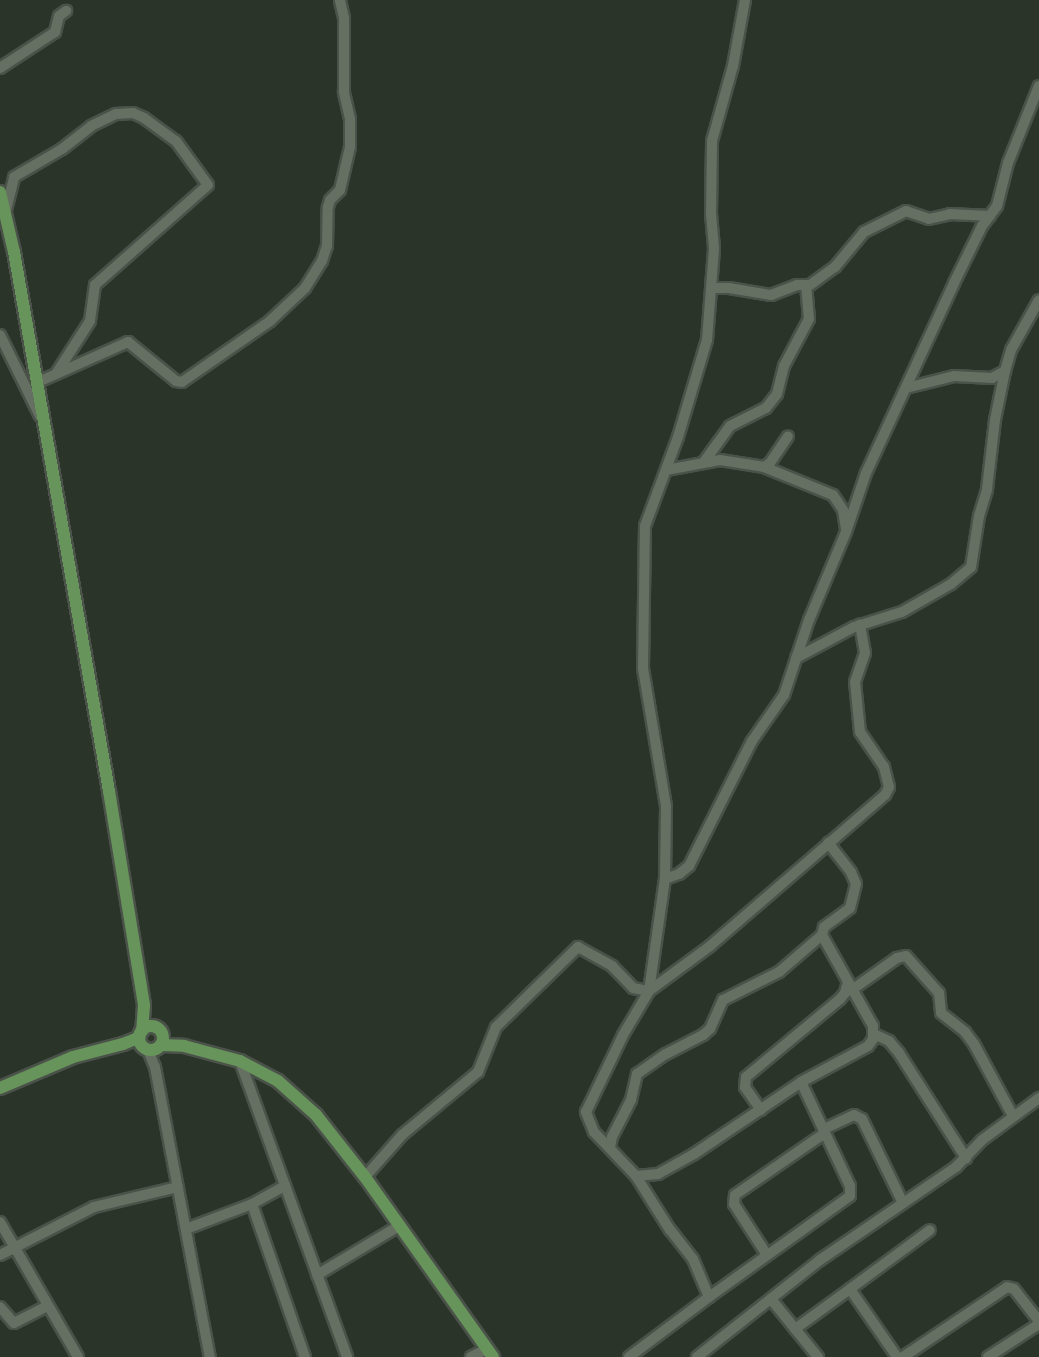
<!DOCTYPE html>
<html>
<head>
<meta charset="utf-8">
<style>
  body { margin:0 }
  #map { position:relative; width:1039px; height:1357px; overflow:hidden; background:#2b3429; font-family:"PT Sans",sans-serif }
  div>[style] { position:absolute }
  [style*='--x'] { left:calc(var(--x)*1px); top:calc(var(--y)*1px); width:calc(var(--w)*1px); rotate:calc(var(--a)*1deg) }
  .roads { filter:drop-shadow(2px 0 #4a5249) drop-shadow(-2px 0 #4a5249) drop-shadow(0 2px #4a5249) drop-shadow(0 -2px #4a5249) }
  .minor>* { height:10px; margin:-5px; padding:0 5px; transform-origin:5px; border-radius:5px; background:#656f62 }
  .major>* { height:12px; margin:-6px; padding:0 6px; transform-origin:6px; border-radius:6px; background:#67945a }
  .major>.ring { margin:-6px; padding:0; box-sizing:content-box; background:none; border:12px solid #67945a; border-radius:50% }
  span { translate:-50% -50%; white-space:nowrap; text-align:center; line-height:1.15; -webkit-text-stroke:7px #161a15; paint-order:stroke }
</style>
</head>
<body>
<div id="map">
  <div class="roads">
    <div class="minor">
      <div style="--x:0;--y:68;--w:66;--a:-33.2"></div>
      <div style="--x:55;--y:32;--w:16;--a:-76"></div>
      <div style="--x:59;--y:16;--w:9;--a:-36"></div>
      <div style="--x:6;--y:210;--w:34;--a:-76"></div>
      <div style="--x:14;--y:177;--w:56;--a:-30.3"></div>
      <div style="--x:62;--y:149;--w:37;--a:-38"></div>
      <div style="--x:91;--y:126;--w:28;--a:-26"></div>
      <div style="--x:116;--y:114;--w:17;--a:-3"></div>
      <div style="--x:133;--y:113;--w:12;--a:24"></div>
      <div style="--x:144;--y:118;--w:39;--a:36"></div>
      <div style="--x:176;--y:141;--w:54;--a:54"></div>
      <div style="--x:208;--y:185;--w:151;--a:138.5"></div>
      <div style="--x:95;--y:285;--w:36;--a:98"></div>
      <div style="--x:90;--y:321;--w:63;--a:122.7"></div>
      <div style="--x:712;--y:288;--w:17;--a:0"></div>
      <div style="--x:729;--y:288;--w:43;--a:9.5"></div>
      <div style="--x:771;--y:295;--w:28;--a:-21"></div>
      <div style="--x:797;--y:285;--w:13;--a:0"></div>
      <div style="--x:810;--y:285;--w:31;--a:-36"></div>
      <div style="--x:835;--y:267;--w:45;--a:-50.4"></div>
      <div style="--x:864;--y:232;--w:47;--a:-26.6"></div>
      <div style="--x:906;--y:211;--w:24;--a:19"></div>
      <div style="--x:929;--y:219;--w:22;--a:-13"></div>
      <div style="--x:950;--y:214;--w:40;--a:2.9"></div>
      <div style="--x:0;--y:335;--w:90;--a:63.7"></div>
      <div style="--x:36;--y:383;--w:101;--a:-24"></div>
      <div style="--x:128;--y:342;--w:62;--a:39.1"></div>
      <div style="--x:176;--y:381;--w:6;--a:9"></div>
      <div style="--x:182;--y:382;--w:107;--a:-34.7"></div>
      <div style="--x:270;--y:321;--w:48;--a:-43.3"></div>
      <div style="--x:305;--y:288;--w:32;--a:-58"></div>
      <div style="--x:322;--y:261;--w:16;--a:-72"></div>
      <div style="--x:327;--y:246;--w:39;--a:-89"></div>
      <div style="--x:328;--y:207;--w:7;--a:-74"></div>
      <div style="--x:330;--y:200;--w:14;--a:-45"></div>
      <div style="--x:340;--y:190;--w:44;--a:-76.9"></div>
      <div style="--x:350;--y:147;--w:28;--a:-90"></div>
      <div style="--x:350;--y:119;--w:28;--a:-103"></div>
      <div style="--x:344;--y:92;--w:74;--a:-90"></div>
      <div style="--x:344;--y:18;--w:18;--a:-103"></div>
      <div style="--x:906;--y:388;--w:49;--a:-14"></div>
      <div style="--x:954;--y:376;--w:38;--a:3"></div>
      <div style="--x:992;--y:378;--w:15;--a:-28"></div>
      <div style="--x:704;--y:462;--w:44;--a:-54.2"></div>
      <div style="--x:730;--y:426;--w:40;--a:-26.6"></div>
      <div style="--x:766;--y:408;--w:18;--a:-52"></div>
      <div style="--x:777;--y:394;--w:29;--a:-76"></div>
      <div style="--x:784;--y:366;--w:53;--a:-62"></div>
      <div style="--x:809;--y:319;--w:34;--a:-95"></div>
      <div style="--x:764;--y:467;--w:74;--a:22.1"></div>
      <div style="--x:833;--y:495;--w:18;--a:56"></div>
      <div style="--x:843;--y:510;--w:19;--a:81"></div>
      <div style="--x:666;--y:470;--w:55;--a:-10.5"></div>
      <div style="--x:720;--y:460;--w:45;--a:9"></div>
      <div style="--x:764;--y:467;--w:7;--a:-34"></div>
      <div style="--x:770;--y:463;--w:32;--a:-56"></div>
      <div style="--x:796;--y:658;--w:66;--a:-28.1"></div>
      <div style="--x:854;--y:627;--w:50;--a:-17.4"></div>
      <div style="--x:902;--y:612;--w:56;--a:-29.7"></div>
      <div style="--x:951;--y:584;--w:26;--a:-40"></div>
      <div style="--x:971;--y:567;--w:52;--a:-81.1"></div>
      <div style="--x:979;--y:516;--w:28;--a:-73"></div>
      <div style="--x:987;--y:489;--w:69;--a:-83.4"></div>
      <div style="--x:995;--y:420;--w:50;--a:-78.5"></div>
      <div style="--x:1005;--y:371;--w:22;--a:-74"></div>
      <div style="--x:1011;--y:350;--w:57;--a:-60.8"></div>
      <div style="--x:665;--y:879;--w:15;--a:-20"></div>
      <div style="--x:679;--y:874;--w:13;--a:-39"></div>
      <div style="--x:689;--y:866;--w:140;--a:-63.3"></div>
      <div style="--x:752;--y:741;--w:56;--a:-55.2"></div>
      <div style="--x:784;--y:695;--w:79;--a:-71.6"></div>
      <div style="--x:809;--y:620;--w:95;--a:-67.2"></div>
      <div style="--x:846;--y:532;--w:62;--a:-71.3"></div>
      <div style="--x:866;--y:473;--w:209;--a:-65.1"></div>
      <div style="--x:954;--y:283;--w:64;--a:-63.8"></div>
      <div style="--x:982;--y:226;--w:25;--a:-53"></div>
      <div style="--x:997;--y:206;--w:44;--a:-75.7"></div>
      <div style="--x:1008;--y:163;--w:83;--a:-68.1"></div>
      <div style="--x:853;--y:989;--w:54;--a:-35.2"></div>
      <div style="--x:897;--y:958;--w:9;--a:-13"></div>
      <div style="--x:906;--y:956;--w:50;--a:48.3"></div>
      <div style="--x:939;--y:993;--w:20;--a:84"></div>
      <div style="--x:941;--y:1013;--w:31;--a:38"></div>
      <div style="--x:965;--y:1032;--w:15;--a:53"></div>
      <div style="--x:974;--y:1044;--w:82;--a:61.6"></div>
      <div style="--x:874;--y:1034;--w:17;--a:25"></div>
      <div style="--x:889;--y:1041;--w:16;--a:50"></div>
      <div style="--x:899;--y:1053;--w:125;--a:57.5"></div>
      <div style="--x:148;--y:1050;--w:18;--a:68"></div>
      <div style="--x:155;--y:1067;--w:295;--a:79.3"></div>
      <div style="--x:240;--y:1061;--w:315;--a:70.1"></div>
      <div style="--x:761;--y:1110;--w:28;--a:-125"></div>
      <div style="--x:745;--y:1087;--w:10;--a:-84"></div>
      <div style="--x:746;--y:1077;--w:122;--a:-39.7"></div>
      <div style="--x:840;--y:999;--w:8;--a:-50"></div>
      <div style="--x:845;--y:993;--w:11;--a:-75"></div>
      <div style="--x:824;--y:1129;--w:33;--a:-25"></div>
      <div style="--x:854;--y:1115;--w:9;--a:27"></div>
      <div style="--x:862;--y:1119;--w:93;--a:64"></div>
      <div style="--x:610;--y:1148;--w:11;--a:-80"></div>
      <div style="--x:612;--y:1137;--w:42;--a:-62.8"></div>
      <div style="--x:631;--y:1100;--w:27;--a:-77"></div>
      <div style="--x:637;--y:1074;--w:35;--a:-35"></div>
      <div style="--x:666;--y:1054;--w:42;--a:-27.2"></div>
      <div style="--x:703;--y:1035;--w:9;--a:-41"></div>
      <div style="--x:710;--y:1029;--w:32;--a:-66"></div>
      <div style="--x:723;--y:1000;--w:63;--a:-26.6"></div>
      <div style="--x:779;--y:972;--w:57;--a:-40.7"></div>
      <div style="--x:822;--y:935;--w:8;--a:-76"></div>
      <div style="--x:824;--y:927;--w:32;--a:-36"></div>
      <div style="--x:850;--y:908;--w:25;--a:-76"></div>
      <div style="--x:856;--y:884;--w:13;--a:-113"></div>
      <div style="--x:851;--y:872;--w:37;--a:-128"></div>
      <div style="--x:636;--y:1176;--w:22;--a:-5"></div>
      <div style="--x:658;--y:1174;--w:41;--a:-29.1"></div>
      <div style="--x:694;--y:1154;--w:129;--a:-33.9"></div>
      <div style="--x:801;--y:1082;--w:76;--a:-28.2"></div>
      <div style="--x:868;--y:1046;--w:9;--a:-54"></div>
      <div style="--x:873;--y:1039;--w:13;--a:-90"></div>
      <div style="--x:873;--y:1026;--w:104;--a:-119.3"></div>
      <div style="--x:365;--y:1177;--w:56;--a:-48.6"></div>
      <div style="--x:402;--y:1135;--w:99;--a:-39.7"></div>
      <div style="--x:478;--y:1072;--w:48;--a:-68.2"></div>
      <div style="--x:496;--y:1027;--w:115;--a:-44.3"></div>
      <div style="--x:578;--y:947;--w:39;--a:29"></div>
      <div style="--x:612;--y:966;--w:30;--a:46"></div>
      <div style="--x:633;--y:988;--w:16;--a:11"></div>
      <div style="--x:649;--y:991;--w:76;--a:-36.4"></div>
      <div style="--x:710;--y:946;--w:231;--a:-40.8"></div>
      <div style="--x:885;--y:795;--w:9;--a:-63"></div>
      <div style="--x:889;--y:787;--w:21;--a:-104"></div>
      <div style="--x:884;--y:767;--w:42;--a:-124.4"></div>
      <div style="--x:860;--y:732;--w:50;--a:-95.7"></div>
      <div style="--x:855;--y:682;--w:31;--a:-71"></div>
      <div style="--x:865;--y:653;--w:29;--a:-100"></div>
      <div style="--x:252;--y:1204;--w:162;--a:70.9"></div>
      <div style="--x:0;--y:1222;--w:156;--a:60"></div>
      <div style="--x:186;--y:1229;--w:71;--a:-20.7"></div>
      <div style="--x:252;--y:1204;--w:38;--a:-29"></div>
      <div style="--x:0;--y:1255;--w:106;--a:-27.1"></div>
      <div style="--x:94;--y:1207;--w:86;--a:-13.4"></div>
      <div style="--x:767;--y:1255;--w:61;--a:-122.9"></div>
      <div style="--x:734;--y:1204;--w:9;--a:-84"></div>
      <div style="--x:735;--y:1195;--w:109;--a:-34.6"></div>
      <div style="--x:317;--y:1275;--w:96;--a:-30.9"></div>
      <div style="--x:850;--y:1289;--w:99;--a:-36.4"></div>
      <div style="--x:709;--y:1297;--w:173;--a:-35.6"></div>
      <div style="--x:850;--y:1196;--w:10;--a:-90"></div>
      <div style="--x:850;--y:1186;--w:115;--a:-115.2"></div>
      <div style="--x:771;--y:1299;--w:75;--a:51"></div>
      <div style="--x:0;--y:1307;--w:21;--a:49"></div>
      <div style="--x:14;--y:1323;--w:38;--a:-27"></div>
      <div style="--x:795;--y:1329;--w:68;--a:-36"></div>
      <div style="--x:850;--y:1289;--w:83;--a:55.3"></div>
      <div style="--x:471;--y:1357;--w:18;--a:-27"></div>
      <div style="--x:629;--y:1357;--w:100;--a:-36.9"></div>
      <div style="--x:709;--y:1297;--w:41;--a:-112.8"></div>
      <div style="--x:693;--y:1259;--w:37;--a:-128"></div>
      <div style="--x:670;--y:1230;--w:64;--a:-122.2"></div>
      <div style="--x:636;--y:1176;--w:61;--a:-133.7"></div>
      <div style="--x:594;--y:1132;--w:22;--a:-112"></div>
      <div style="--x:586;--y:1112;--w:85;--a:-64.3"></div>
      <div style="--x:623;--y:1035;--w:51;--a:-59.4"></div>
      <div style="--x:649;--y:991;--w:113;--a:-81.9"></div>
      <div style="--x:665;--y:879;--w:73;--a:-89.2"></div>
      <div style="--x:666;--y:806;--w:140;--a:-99.5"></div>
      <div style="--x:643;--y:668;--w:142;--a:-89.2"></div>
      <div style="--x:645;--y:526;--w:95;--a:-69.7"></div>
      <div style="--x:678;--y:437;--w:101;--a:-73.4"></div>
      <div style="--x:707;--y:340;--w:92;--a:-85.6"></div>
      <div style="--x:714;--y:248;--w:33;--a:-95"></div>
      <div style="--x:711;--y:215;--w:74;--a:-89.2"></div>
      <div style="--x:712;--y:141;--w:78;--a:-74.4"></div>
      <div style="--x:733;--y:66;--w:67;--a:-79.7"></div>
      <div style="--x:697;--y:1357;--w:157;--a:-38.3"></div>
      <div style="--x:820;--y:1260;--w:165;--a:-34.4"></div>
      <div style="--x:956;--y:1167;--w:37;--a:-46"></div>
      <div style="--x:982;--y:1140;--w:71;--a:-36.4"></div>
      <div style="--x:903;--y:1357;--w:125;--a:-33.9"></div>
      <div style="--x:1007;--y:1287;--w:7;--a:16"></div>
      <div style="--x:1014;--y:1289;--w:41;--a:52"></div>
      <div style="--x:988;--y:1357;--w:61;--a:-32.9"></div>
    </div>
    <div class="major">
      <div style="--x:0;--y:192;--w:62;--a:76.9"></div>
      <div style="--x:14;--y:252;--w:547;--a:80"></div>
      <div style="--x:109;--y:791;--w:217;--a:80.7"></div>
      <div style="--x:144;--y:1005;--w:26;--a:94"></div>
      <div class="ring" style="left:139px;top:1026px;width:12px;height:12px"></div>
      <div style="--x:161;--y:1045;--w:23;--a:2"></div>
      <div style="--x:184;--y:1046;--w:58;--a:15"></div>
      <div style="--x:240;--y:1061;--w:43;--a:27.8"></div>
      <div style="--x:278;--y:1081;--w:51;--a:41.8"></div>
      <div style="--x:316;--y:1115;--w:79;--a:51.7"></div>
      <div style="--x:365;--y:1177;--w:221;--a:54.6"></div>
      <div style="--x:0;--y:1088;--w:79;--a:-23"></div>
      <div style="--x:73;--y:1057;--w:52;--a:-14.6"></div>
      <div style="--x:123;--y:1044;--w:18;--a:-22"></div>
    </div>
  </div>
</div>
</body>
</html>
